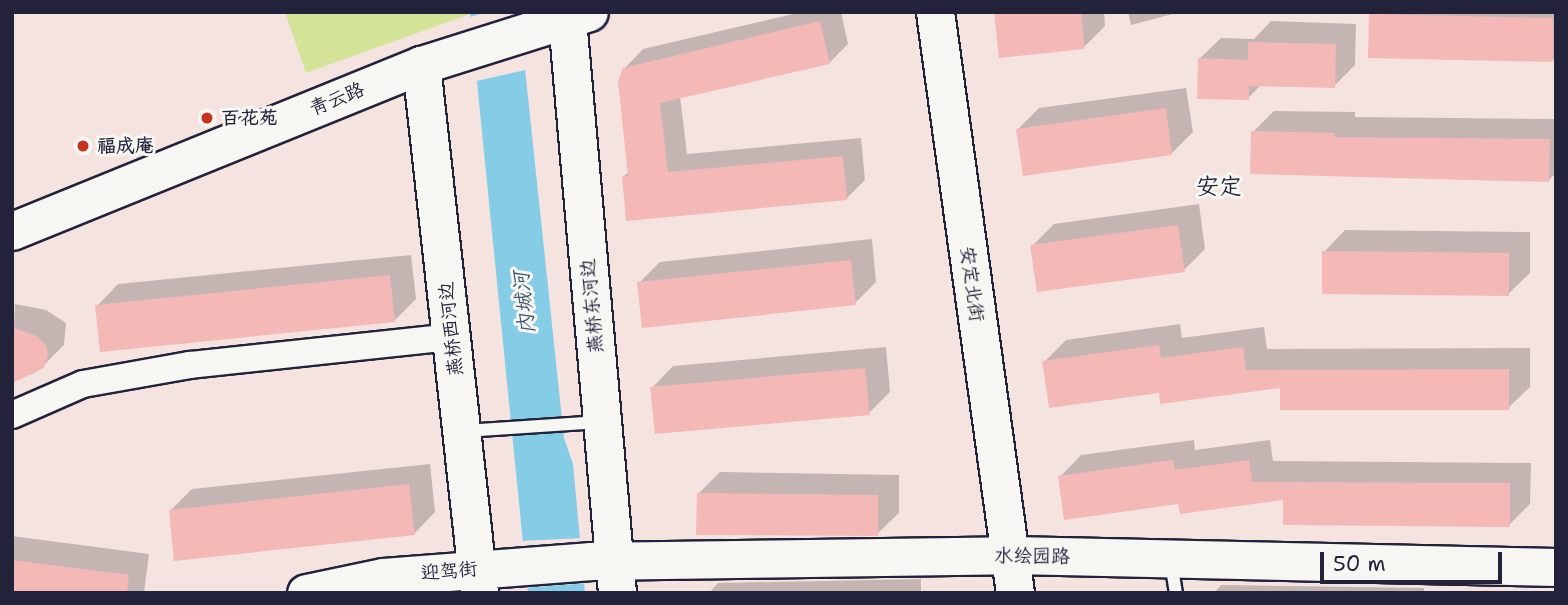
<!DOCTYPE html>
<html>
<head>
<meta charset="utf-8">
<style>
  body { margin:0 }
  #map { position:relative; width:1568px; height:605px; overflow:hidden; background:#f5e3e0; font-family:"Shantell Sans","LXGW WenKai TC",sans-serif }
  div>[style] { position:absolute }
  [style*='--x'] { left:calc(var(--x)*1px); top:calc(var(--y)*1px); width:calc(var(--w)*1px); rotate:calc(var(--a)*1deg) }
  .green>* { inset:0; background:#d3e498 }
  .water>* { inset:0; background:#85cde6 }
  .pier>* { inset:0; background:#f5e3e0 }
  .shadow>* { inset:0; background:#0003 }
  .building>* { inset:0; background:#f4b8b7 }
  .roads { filter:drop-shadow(2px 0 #22223b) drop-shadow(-2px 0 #22223b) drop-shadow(0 2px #22223b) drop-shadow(0 -2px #22223b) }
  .lane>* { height:12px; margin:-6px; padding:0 6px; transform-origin:6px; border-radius:6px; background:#f6f6f2 }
  .street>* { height:26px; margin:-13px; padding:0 13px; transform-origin:13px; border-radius:13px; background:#f6f6f2 }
  .secondary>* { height:37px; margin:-18.5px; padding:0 18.5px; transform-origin:18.5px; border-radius:18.5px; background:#f6f6f2 }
  .dots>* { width:19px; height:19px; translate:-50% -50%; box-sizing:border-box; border:4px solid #f6f6f2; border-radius:50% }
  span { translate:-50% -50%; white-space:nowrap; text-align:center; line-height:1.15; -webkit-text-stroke:6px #f6f6f2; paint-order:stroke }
  .street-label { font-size:19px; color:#22223b }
  .poi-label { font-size:19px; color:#22223b; font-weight:700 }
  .left { translate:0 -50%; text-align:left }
  .water-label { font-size:21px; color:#40556e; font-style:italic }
  .quarter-label { font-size:23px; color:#22223b }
  .frame { position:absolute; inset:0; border:14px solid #22223b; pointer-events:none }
  .scale { position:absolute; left:1320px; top:552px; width:182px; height:32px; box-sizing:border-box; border:4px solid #22223b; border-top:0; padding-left:9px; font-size:21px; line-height:24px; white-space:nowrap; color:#22223b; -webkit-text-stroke:5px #f6f6f2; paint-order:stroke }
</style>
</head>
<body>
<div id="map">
  <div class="green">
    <div style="clip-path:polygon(285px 12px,470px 12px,470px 14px,306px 73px)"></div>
  </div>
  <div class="water">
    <div style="clip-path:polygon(470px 12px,519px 12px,564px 438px,573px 464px,585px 593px,528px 593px)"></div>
  </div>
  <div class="pier">
    <div style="clip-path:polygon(486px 12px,522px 12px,530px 69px,472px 82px,467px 18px)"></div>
    <div style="clip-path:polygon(583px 538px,588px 583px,524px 588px,520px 541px)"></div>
  </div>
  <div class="shadow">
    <div style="clip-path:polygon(802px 12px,841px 12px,848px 44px,829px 63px,680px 96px,687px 154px,861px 138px,865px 180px,846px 199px,623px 177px,630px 171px,624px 69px,643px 49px)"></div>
    <div style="clip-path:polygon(995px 12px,1104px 12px,1105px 26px,1084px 47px)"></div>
    <div style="clip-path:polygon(1128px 12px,1180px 12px,1131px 25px)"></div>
    <div style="clip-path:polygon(1373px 12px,1556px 12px,1556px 57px,1552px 60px)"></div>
    <div style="clip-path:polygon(1271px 21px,1356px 24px,1355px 65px,1334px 86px,1262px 84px,1248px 98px,1199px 59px,1221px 38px,1254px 39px)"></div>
    <div style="clip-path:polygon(1186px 88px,1193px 132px,1171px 154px,1018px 129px,1039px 108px)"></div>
    <div style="clip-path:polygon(1274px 111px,1355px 112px,1355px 117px,1556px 119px,1556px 173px,1549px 180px,1253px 132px)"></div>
    <div style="clip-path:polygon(1199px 204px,1205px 249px,1184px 270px,1032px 246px,1054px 224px)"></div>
    <div style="clip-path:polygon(1345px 230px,1530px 232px,1530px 273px,1508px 294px,1324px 252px)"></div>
    <div style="clip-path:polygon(872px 239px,876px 282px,855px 303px,639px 283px,660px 262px)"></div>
    <div style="clip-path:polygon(411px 255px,416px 299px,395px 320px,97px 306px,118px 284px)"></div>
    <div style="clip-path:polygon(15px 304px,46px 310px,66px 323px,64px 345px,42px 367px,33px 374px,12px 377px)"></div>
    <div style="clip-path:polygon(1180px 324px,1182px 338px,1264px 327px,1267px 349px,1530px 348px,1530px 387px,1508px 408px,1281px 386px,1160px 392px,1044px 362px,1066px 340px)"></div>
    <div style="clip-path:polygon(886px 347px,890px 392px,869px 413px,652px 388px,673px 366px)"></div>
    <div style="clip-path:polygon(1194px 440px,1195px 450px,1270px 440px,1273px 461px,1531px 463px,1530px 504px,1509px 525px,1285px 498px,1180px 503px,1060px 477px,1081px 455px)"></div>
    <div style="clip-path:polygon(430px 464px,435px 512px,414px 534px,171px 510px,192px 489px)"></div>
    <div style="clip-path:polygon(720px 472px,899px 475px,899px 513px,877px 534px,699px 493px)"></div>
    <div style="clip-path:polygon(12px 536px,149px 554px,144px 593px,12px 593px)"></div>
    <div style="clip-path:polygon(921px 579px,921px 593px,709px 593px,718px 583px)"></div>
    <div style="clip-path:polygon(1221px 585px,1424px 588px,1424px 593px,1214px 593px)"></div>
  </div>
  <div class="building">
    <div style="clip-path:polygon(994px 12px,1081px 12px,1085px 49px,999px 58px)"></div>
    <div style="clip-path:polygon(1369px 14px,1553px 18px,1553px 62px,1368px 58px)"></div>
    <div style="clip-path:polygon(820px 21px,830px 64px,660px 103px,668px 172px,843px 156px,847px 200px,626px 221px,622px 176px,628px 176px,618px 81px,623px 68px)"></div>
    <div style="clip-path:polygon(1248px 42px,1336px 44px,1335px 88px,1249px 86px,1249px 100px,1197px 99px,1198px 58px,1248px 60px)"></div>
    <div style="clip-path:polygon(1166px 108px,1172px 155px,1023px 176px,1016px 129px)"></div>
    <div style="clip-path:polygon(1251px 131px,1335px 133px,1334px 137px,1550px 139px,1549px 182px,1250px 174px)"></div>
    <div style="clip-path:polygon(1178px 225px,1185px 272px,1037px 292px,1030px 245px)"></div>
    <div style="clip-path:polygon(1322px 251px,1509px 253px,1509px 296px,1322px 294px)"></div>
    <div style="clip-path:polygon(851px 260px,856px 305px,642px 328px,637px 282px)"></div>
    <div style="clip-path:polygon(390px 275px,395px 322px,100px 352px,95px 305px)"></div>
    <div style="clip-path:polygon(12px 327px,36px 336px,46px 345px,48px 355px,44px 368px,12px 383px)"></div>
    <div style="clip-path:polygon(1159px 345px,1161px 358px,1243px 347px,1246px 370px,1509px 369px,1509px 410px,1280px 410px,1280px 388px,1160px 404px,1159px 393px,1049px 408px,1042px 361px)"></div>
    <div style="clip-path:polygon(865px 368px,870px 415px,655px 434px,650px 387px)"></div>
    <div style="clip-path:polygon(1173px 460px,1175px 470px,1249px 460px,1252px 482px,1510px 483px,1510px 527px,1283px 525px,1283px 500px,1180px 514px,1178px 504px,1064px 520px,1058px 476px)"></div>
    <div style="clip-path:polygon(409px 484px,415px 535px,174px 561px,169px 510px)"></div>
    <div style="clip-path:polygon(697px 493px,878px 495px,878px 536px,696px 535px)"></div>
    <div style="clip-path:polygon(12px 560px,129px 575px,127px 593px,12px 593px)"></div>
  </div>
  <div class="roads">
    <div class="lane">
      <div style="--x:463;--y:431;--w:135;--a:-3.8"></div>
      <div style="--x:1171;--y:562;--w:31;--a:81"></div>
    </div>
    <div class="street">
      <div style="--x:12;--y:415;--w:77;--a:-23.6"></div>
      <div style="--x:83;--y:384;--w:109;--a:-10.1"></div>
      <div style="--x:190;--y:365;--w:263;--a:-6.1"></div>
    </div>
    <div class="secondary">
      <div style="--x:935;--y:12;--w:586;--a:82.16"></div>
      <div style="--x:567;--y:19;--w:576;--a:85.02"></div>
      <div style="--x:421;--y:65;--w:531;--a:83.73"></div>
      <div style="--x:12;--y:231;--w:441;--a:-22.1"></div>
      <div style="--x:421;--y:65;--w:176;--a:-17.5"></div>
      <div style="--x:306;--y:593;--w:79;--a:-11.7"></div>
      <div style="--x:383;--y:577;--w:209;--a:-4.4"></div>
      <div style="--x:591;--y:561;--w:419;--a:-0.8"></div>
      <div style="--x:1010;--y:555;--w:546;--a:1.26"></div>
    </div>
  </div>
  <div class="dots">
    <div style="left:207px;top:118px;background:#c8321e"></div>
    <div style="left:83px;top:146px;background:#c8321e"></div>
  </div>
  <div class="street-label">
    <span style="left:337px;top:99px;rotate:-22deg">青云路</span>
    <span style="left:972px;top:284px;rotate:82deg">安定北街</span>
    <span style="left:592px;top:306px;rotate:-95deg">燕桥东河边</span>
    <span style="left:451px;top:329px;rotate:-96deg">燕桥西河边</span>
    <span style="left:1032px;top:556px;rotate:1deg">水绘园路</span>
    <span style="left:449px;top:571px;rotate:-5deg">迎驾街</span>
  </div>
  <div class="poi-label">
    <span class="left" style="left:221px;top:118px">百花苑</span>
    <span class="left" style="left:97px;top:146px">福成庵</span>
  </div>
  <div class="water-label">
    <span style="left:524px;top:303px;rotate:-96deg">内城河</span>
  </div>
  <div class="quarter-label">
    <span style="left:1219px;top:186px">安定</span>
  </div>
  <div class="frame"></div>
  <div class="scale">50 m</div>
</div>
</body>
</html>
